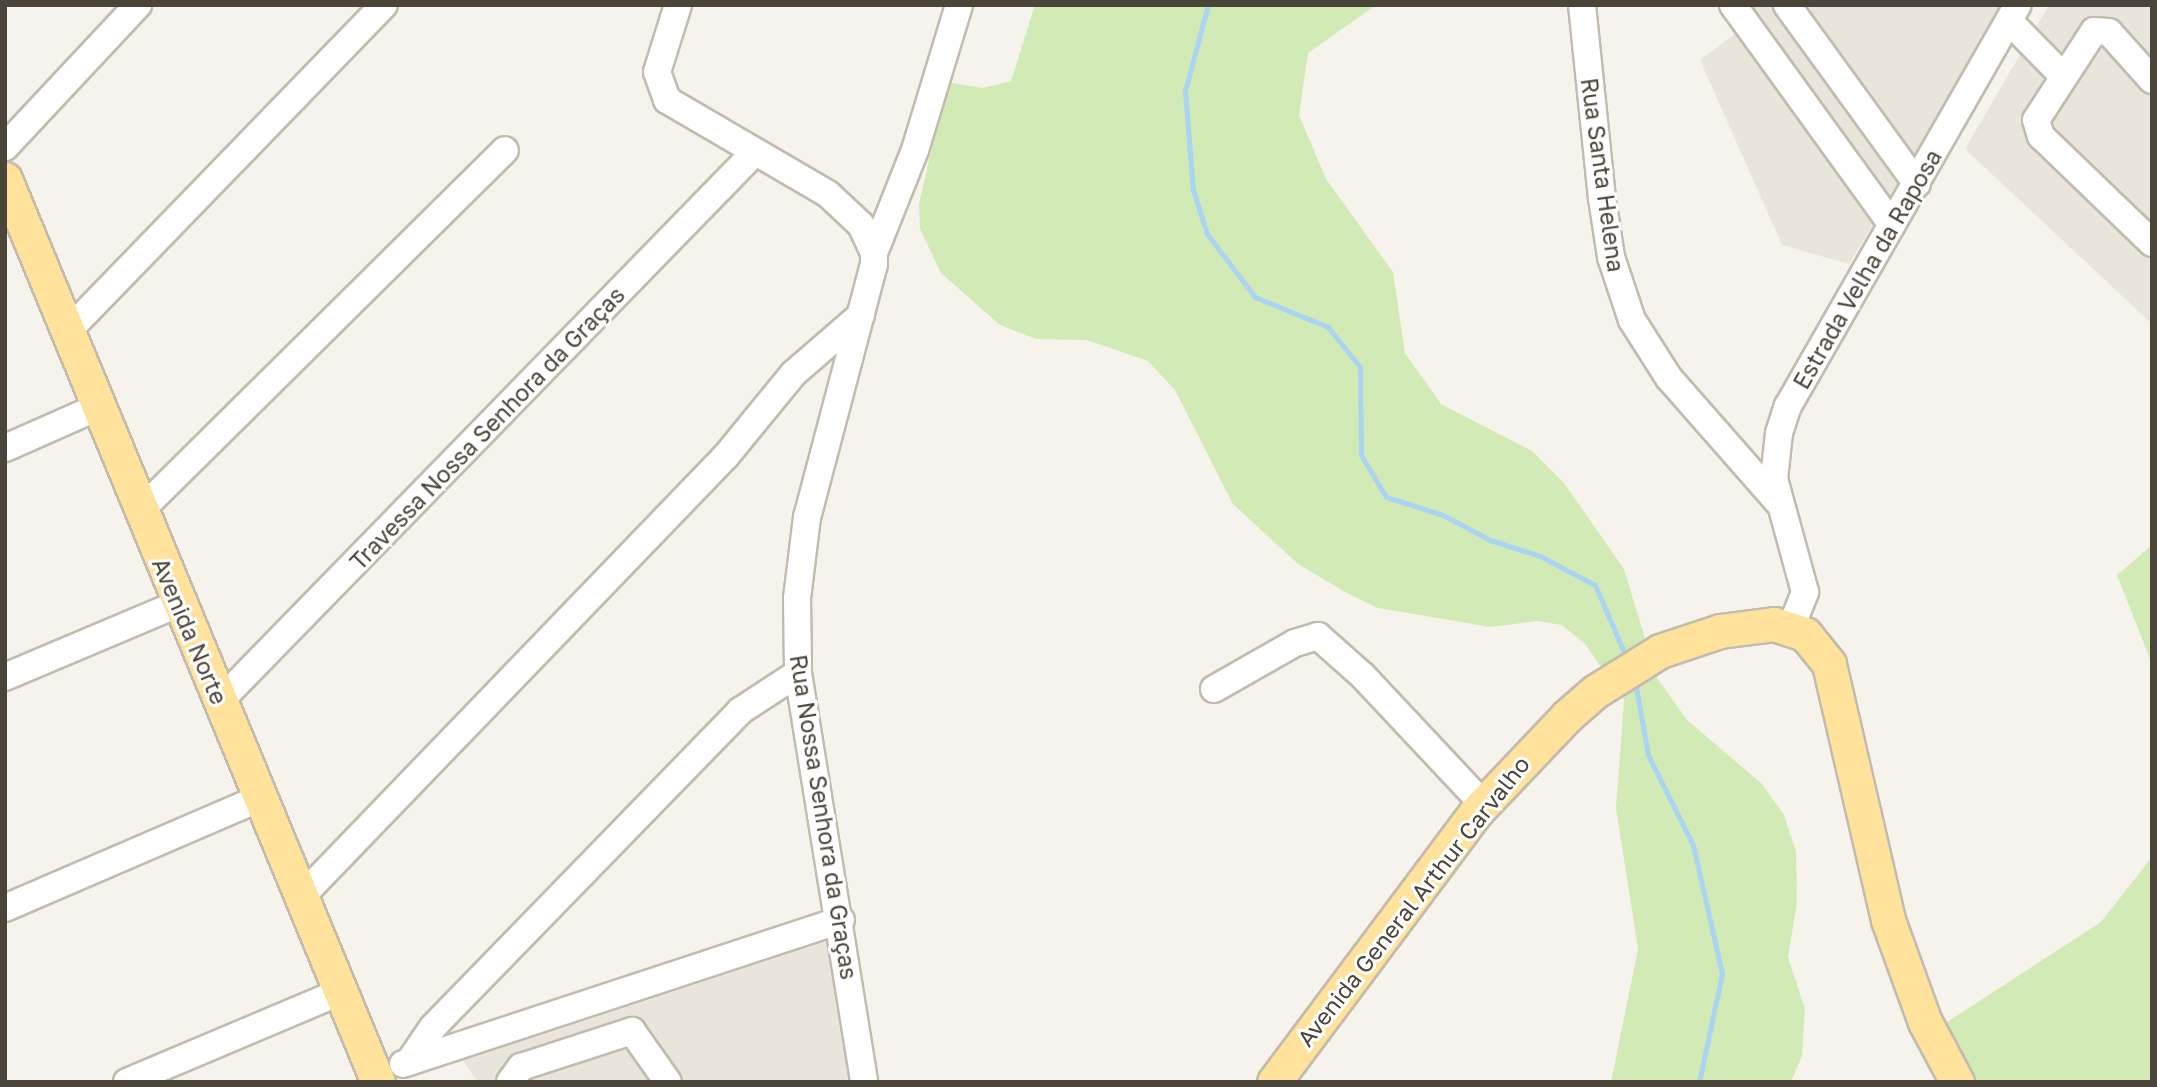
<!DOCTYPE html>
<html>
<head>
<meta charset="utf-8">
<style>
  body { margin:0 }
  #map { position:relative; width:2157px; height:1087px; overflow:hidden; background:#f6f3ec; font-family:"Golos Text",sans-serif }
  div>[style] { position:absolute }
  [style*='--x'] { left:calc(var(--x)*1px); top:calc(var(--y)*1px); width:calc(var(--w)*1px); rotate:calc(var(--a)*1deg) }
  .residential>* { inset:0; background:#eae5da }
  .green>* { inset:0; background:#d2eab5 }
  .stream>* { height:5px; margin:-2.5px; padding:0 2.5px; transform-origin:2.5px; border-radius:2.5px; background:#a9d4f2 }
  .roads { filter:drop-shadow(2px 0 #c2bbae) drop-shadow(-2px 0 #c2bbae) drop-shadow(0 2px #c2bbae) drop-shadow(0 -2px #c2bbae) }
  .minor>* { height:26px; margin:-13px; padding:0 13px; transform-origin:13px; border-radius:13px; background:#fff }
  .major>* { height:33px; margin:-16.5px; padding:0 16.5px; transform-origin:16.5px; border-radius:16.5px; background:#ffe39c }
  span { translate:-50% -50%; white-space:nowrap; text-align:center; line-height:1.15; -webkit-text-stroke:6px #fff; paint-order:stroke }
  .street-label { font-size:23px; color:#4b4439 }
  .frame { position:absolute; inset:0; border:7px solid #4b4439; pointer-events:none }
</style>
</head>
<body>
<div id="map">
  <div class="residential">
    <div style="clip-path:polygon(1722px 5px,2004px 5px,1849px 264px,1782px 245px,1700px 60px,1739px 31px)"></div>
    <div style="clip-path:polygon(2049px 5px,2152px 5px,2152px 324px,1965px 149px)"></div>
    <div style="clip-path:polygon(831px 940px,852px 1082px,478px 1082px,463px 1061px)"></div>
  </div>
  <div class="green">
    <div style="clip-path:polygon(1035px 5px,1376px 5px,1308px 53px,1299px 115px,1326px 179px,1393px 272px,1405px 353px,1441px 404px,1532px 451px,1564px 483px,1624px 569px,1657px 678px,1687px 720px,1762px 784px,1784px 815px,1796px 852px,1797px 903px,1788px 957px,1805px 1009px,1802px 1056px,1791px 1082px,1611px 1082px,1638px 949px,1616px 808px,1624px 700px,1585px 644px,1562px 625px,1537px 621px,1490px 627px,1378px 608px,1345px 592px,1298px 564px,1233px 504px,1175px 390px,1148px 361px,1087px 340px,1036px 339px,1000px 325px,941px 273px,920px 229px,919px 204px,947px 82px,983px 88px,1011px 81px)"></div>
    <div style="clip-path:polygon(2152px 545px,2152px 664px,2117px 575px)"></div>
    <div style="clip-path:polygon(2152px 857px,2152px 1082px,1973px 1082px,1938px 1028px,2101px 922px)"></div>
  </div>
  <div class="stream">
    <div style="--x:1208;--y:5;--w:89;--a:105"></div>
    <div style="--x:1185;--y:91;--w:99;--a:85.4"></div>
    <div style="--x:1193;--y:190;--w:46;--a:72.3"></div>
    <div style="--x:1207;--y:234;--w:79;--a:52.7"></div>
    <div style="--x:1255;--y:297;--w:79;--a:22.3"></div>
    <div style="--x:1328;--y:327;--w:51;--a:51.3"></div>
    <div style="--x:1360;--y:367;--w:88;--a:89.3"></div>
    <div style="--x:1361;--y:455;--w:49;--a:59.2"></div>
    <div style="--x:1386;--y:497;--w:60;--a:17.5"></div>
    <div style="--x:1443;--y:515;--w:53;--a:28"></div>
    <div style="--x:1490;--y:540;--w:52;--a:17.7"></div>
    <div style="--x:1540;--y:556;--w:62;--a:27.8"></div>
    <div style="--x:1595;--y:585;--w:81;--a:66.6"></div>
    <div style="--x:1635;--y:681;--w:75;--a:80"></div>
    <div style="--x:1648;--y:755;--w:101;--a:63.4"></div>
    <div style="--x:1693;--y:845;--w:132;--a:77.3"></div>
    <div style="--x:1722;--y:974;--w:110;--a:102"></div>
  </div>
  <div class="roads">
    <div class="minor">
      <div style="--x:678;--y:5;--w:70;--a:107.4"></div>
      <div style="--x:657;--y:72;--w:30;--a:70"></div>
      <div style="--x:667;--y:100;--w:186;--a:30.3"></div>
      <div style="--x:828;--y:194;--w:45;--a:43.2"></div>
      <div style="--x:861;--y:225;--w:31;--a:65"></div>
      <div style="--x:874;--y:253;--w:11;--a:90"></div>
      <div style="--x:874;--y:264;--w:262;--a:104.8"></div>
      <div style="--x:807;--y:517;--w:82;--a:97"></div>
      <div style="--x:797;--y:598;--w:75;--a:89.2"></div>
      <div style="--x:798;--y:673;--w:414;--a:80.8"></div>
      <div style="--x:1582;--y:5;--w:194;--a:84.1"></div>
      <div style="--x:1602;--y:198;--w:60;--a:81.3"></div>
      <div style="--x:1611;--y:257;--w:66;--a:71.6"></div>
      <div style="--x:1632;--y:320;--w:69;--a:57.5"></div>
      <div style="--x:1669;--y:378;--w:164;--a:48.7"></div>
      <div style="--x:1733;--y:5;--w:271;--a:54.1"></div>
      <div style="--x:1787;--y:5;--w:221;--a:54"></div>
      <div style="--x:2009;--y:21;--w:77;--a:45.5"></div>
      <div style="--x:2152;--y:80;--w:64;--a:-131.9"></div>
      <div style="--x:2109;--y:32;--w:15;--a:-176"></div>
      <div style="--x:2094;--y:31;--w:106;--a:123.1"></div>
      <div style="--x:2036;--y:120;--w:17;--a:73"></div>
      <div style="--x:2041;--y:136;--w:154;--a:43.9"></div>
      <div style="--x:5;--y:147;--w:195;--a:-46.9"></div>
      <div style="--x:874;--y:253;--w:111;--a:-68.3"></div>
      <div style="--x:915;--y:150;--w:152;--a:-73.1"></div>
      <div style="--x:67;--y:332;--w:455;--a:-45.9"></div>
      <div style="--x:5;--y:448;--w:102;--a:-23.8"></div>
      <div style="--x:140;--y:511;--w:513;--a:-44.68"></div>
      <div style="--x:1791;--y:627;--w:38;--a:-68"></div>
      <div style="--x:1805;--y:592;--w:117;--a:-105.3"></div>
      <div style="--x:1774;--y:479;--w:46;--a:-83.8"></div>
      <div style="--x:1779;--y:433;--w:28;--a:-72"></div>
      <div style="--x:1788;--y:406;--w:462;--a:-60.2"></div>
      <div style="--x:5;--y:677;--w:188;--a:-22.9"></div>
      <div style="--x:1214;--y:689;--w:93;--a:-29.6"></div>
      <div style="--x:1295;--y:643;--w:24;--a:-17"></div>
      <div style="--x:1318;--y:636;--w:59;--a:41.6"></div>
      <div style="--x:1362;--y:675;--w:177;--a:46.8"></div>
      <div style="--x:220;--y:701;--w:765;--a:-45.74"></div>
      <div style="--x:301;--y:897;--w:612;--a:-46.06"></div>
      <div style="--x:726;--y:456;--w:106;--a:-50.7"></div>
      <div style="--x:793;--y:374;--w:90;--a:-40.9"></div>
      <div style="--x:5;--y:908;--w:278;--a:-23.3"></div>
      <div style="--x:409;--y:1062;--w:42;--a:-55.6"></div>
      <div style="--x:433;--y:1027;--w:441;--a:-45.8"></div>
      <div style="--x:740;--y:711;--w:69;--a:-33.2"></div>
      <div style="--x:403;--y:1064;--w:461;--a:-18.2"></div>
      <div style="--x:127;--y:1082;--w:231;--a:-22.9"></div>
      <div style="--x:510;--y:1082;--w:19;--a:-54"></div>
      <div style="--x:521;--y:1067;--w:117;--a:-18"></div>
      <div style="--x:632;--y:1031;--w:62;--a:54.8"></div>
    </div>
    <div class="major">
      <div style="--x:5;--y:179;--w:977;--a:67.56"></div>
      <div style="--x:1274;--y:1082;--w:336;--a:-53.2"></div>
      <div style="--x:1475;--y:813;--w:134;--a:-46.5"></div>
      <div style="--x:1567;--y:716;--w:38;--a:-41"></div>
      <div style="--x:1596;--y:691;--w:75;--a:-32"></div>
      <div style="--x:1660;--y:651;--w:63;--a:-18.4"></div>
      <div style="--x:1720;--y:631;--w:54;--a:-7.4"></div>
      <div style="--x:1774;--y:624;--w:33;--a:18"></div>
      <div style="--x:1805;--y:634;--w:38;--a:51"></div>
      <div style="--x:1829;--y:664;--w:263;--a:77"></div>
      <div style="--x:1888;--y:920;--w:109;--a:70.1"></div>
      <div style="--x:1925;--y:1022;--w:68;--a:61.9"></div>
    </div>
  </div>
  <div class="street-label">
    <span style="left:1603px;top:175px;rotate:82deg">Rua Santa Helena</span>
    <span style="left:1867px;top:269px;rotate:-60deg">Estrada Velha da Raposa</span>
    <span style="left:487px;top:428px;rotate:-46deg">Travessa Nossa Senhora da Graças</span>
    <span style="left:190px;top:631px;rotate:67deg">Avenida Norte</span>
    <span style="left:824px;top:817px;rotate:81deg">Rua Nossa Senhora da Graças</span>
    <span style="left:1413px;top:901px;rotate:-52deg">Avenida General Arthur Carvalho</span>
  </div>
  <div class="frame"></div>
</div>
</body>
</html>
